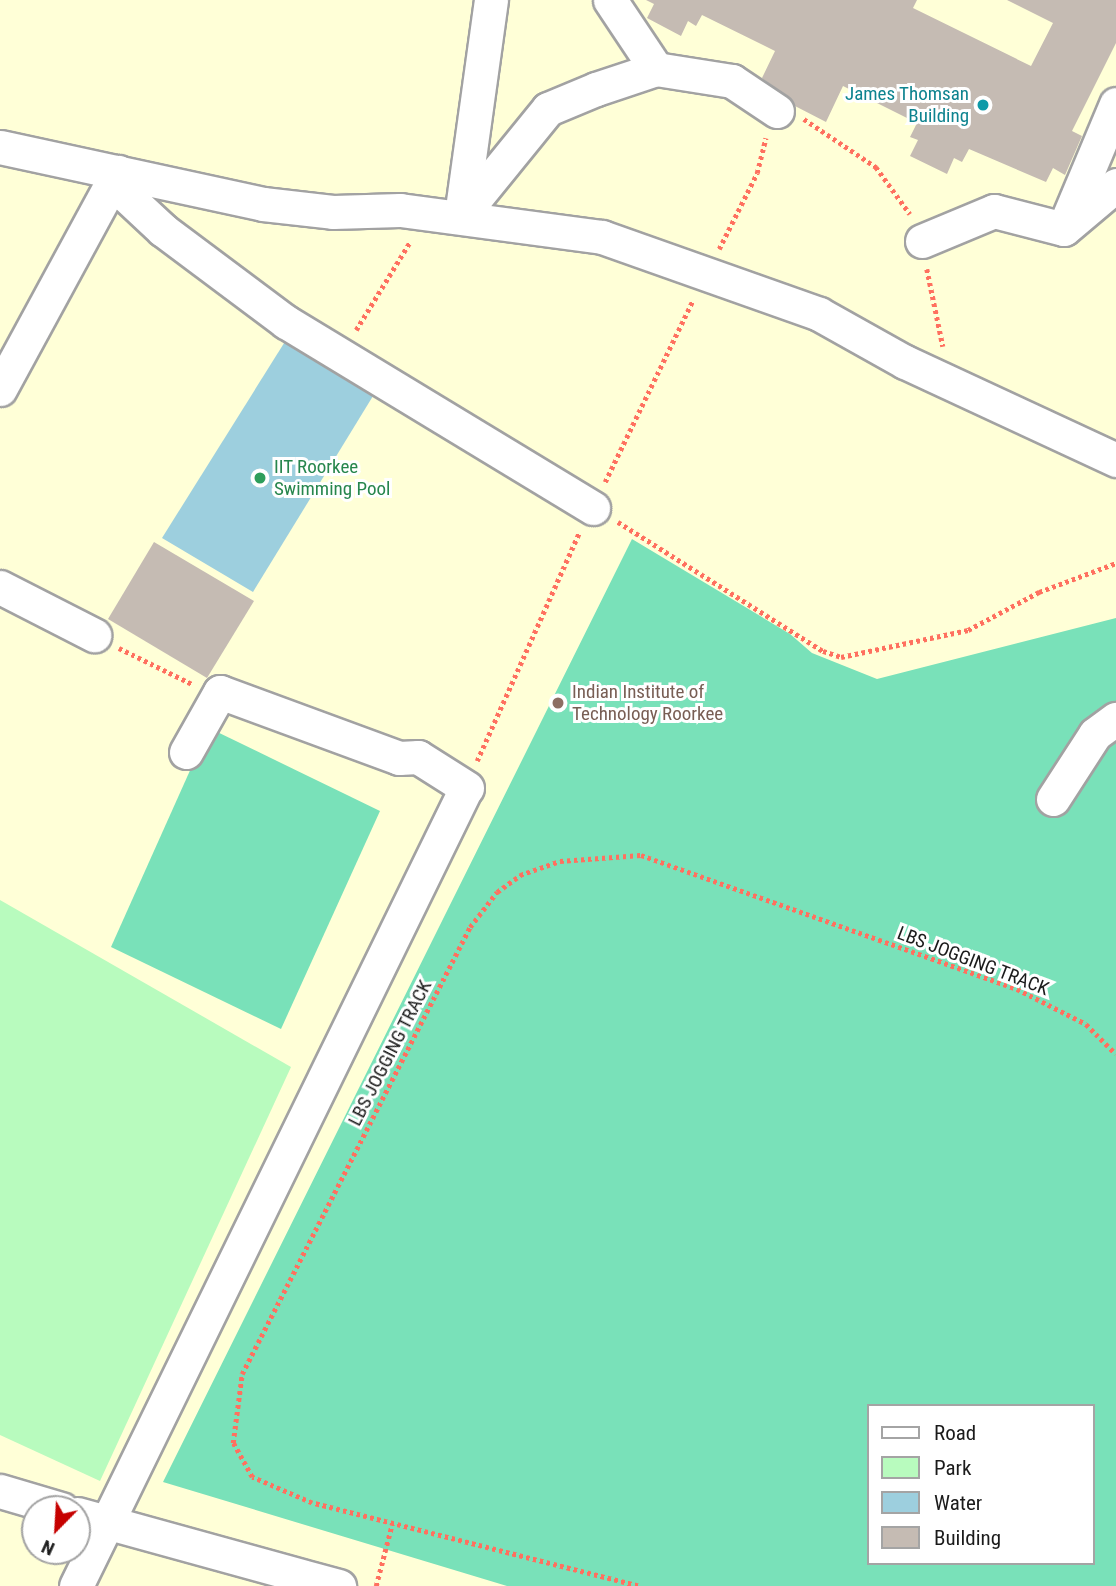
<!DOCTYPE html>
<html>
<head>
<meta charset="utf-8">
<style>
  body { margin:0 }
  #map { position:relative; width:1116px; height:1586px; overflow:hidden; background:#ede9e0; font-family:"Roboto Condensed",sans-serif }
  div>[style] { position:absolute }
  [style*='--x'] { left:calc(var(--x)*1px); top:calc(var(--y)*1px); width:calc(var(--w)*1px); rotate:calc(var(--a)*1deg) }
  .education>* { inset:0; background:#ffffd7 }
  .park>* { inset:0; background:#b8fbbe }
  .pitch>* { inset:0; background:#79e1b9 }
  .water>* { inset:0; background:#9dcfde }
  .building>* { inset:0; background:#c5bbb3 }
  .path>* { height:4.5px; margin-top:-2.25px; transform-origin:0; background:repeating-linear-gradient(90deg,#ff705f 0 3.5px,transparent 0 7px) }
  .roads { filter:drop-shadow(2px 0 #a2a2a2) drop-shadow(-2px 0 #a2a2a2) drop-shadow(0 2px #a2a2a2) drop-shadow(0 -2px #a2a2a2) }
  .minor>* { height:33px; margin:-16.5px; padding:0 16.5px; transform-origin:16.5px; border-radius:16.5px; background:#fff }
  .dots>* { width:19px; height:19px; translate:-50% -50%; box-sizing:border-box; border:4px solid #fff; border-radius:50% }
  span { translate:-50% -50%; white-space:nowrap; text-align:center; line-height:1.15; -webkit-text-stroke:6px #fff; paint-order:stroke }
  .culture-label { font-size:19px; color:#0d838f }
  .right { translate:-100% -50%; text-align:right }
  .leisure-label { font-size:19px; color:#27864d }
  .left { translate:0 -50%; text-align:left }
  .education-label { font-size:19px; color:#785e54 }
  .street-label { font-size:19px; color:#1b1b1b }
  .legend { position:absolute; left:867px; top:1404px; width:228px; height:161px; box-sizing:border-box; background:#fff; border:2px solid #a4a4a4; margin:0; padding:9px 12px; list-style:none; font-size:21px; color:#1b1b1b }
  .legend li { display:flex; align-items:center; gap:14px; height:35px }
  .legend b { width:35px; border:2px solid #a4a4a4 }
  .north { position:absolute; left:21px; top:1495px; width:70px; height:70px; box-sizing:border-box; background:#fff; border:2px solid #a4a4a4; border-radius:50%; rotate:204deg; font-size:19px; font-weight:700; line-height:28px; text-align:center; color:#1b1b1b }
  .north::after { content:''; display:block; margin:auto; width:24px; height:32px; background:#c60100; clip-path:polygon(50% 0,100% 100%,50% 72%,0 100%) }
</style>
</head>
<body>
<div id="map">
  <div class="education">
    <div style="clip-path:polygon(evenodd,0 0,1116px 0,1116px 1586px,0 1586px,0 0,869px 1406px,1093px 1406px,1093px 1563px,869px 1563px,869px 1406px,0 0,35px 1509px,77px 1509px,77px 1551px,35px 1551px,35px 1509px)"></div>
  </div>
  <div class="park">
    <div style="clip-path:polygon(0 900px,291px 1067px,100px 1481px,0 1435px)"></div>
  </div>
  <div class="pitch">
    <div style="clip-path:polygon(evenodd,632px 539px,790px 634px,812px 653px,877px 679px,1116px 618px,1116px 1586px,507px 1586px,163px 1482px,632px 539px,869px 1406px,1093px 1406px,1093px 1563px,869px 1563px,869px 1406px)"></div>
    <div style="clip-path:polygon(209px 728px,380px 811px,281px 1029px,111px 947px)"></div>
  </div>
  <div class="water">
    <div style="clip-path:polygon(286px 340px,373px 396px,253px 592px,162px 538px)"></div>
  </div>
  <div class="building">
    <div style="clip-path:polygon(646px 0,917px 0,913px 8px,1031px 66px,1053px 23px,1007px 0,1116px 0,1116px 43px,1072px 131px,1082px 136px,1065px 175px,1053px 168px,1046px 182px,969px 149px,962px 162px,954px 158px,947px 174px,910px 156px,918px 140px,910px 137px,917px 123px,843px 86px,826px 122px,795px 106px,762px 78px,775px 51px,702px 15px,696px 26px,688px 21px,681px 36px,647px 18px,654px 4px)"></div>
    <div style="clip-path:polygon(154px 542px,254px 601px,207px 678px,108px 619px)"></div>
  </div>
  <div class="path">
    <div style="--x:804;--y:119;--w:87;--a:33.7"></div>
    <div style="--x:876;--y:167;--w:58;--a:54.1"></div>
    <div style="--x:719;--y:249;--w:85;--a:-63.4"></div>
    <div style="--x:757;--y:173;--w:36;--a:-76"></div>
    <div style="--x:927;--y:269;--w:79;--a:78.3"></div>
    <div style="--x:356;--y:330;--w:103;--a:-58.5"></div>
    <div style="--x:605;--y:482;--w:202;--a:-64.2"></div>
    <div style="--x:618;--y:522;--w:242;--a:32.2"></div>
    <div style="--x:823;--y:651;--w:19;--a:18"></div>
    <div style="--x:841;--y:657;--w:130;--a:-12"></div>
    <div style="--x:968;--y:630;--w:81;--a:-28.2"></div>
    <div style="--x:1039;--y:592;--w:82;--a:-20.6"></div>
    <div style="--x:119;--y:648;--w:81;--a:26.3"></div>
    <div style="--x:477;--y:761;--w:250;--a:-65.9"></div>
    <div style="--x:376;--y:1586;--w:64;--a:-75.5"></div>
    <div style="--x:638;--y:1586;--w:336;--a:-165.7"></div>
    <div style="--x:312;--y:1503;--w:65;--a:-156.6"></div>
    <div style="--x:252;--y:1477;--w:39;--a:-119"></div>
    <div style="--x:233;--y:1443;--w:70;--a:-82.6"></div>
    <div style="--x:242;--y:1374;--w:502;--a:-62.98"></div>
    <div style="--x:470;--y:927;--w:44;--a:-52.4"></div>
    <div style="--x:497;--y:892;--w:29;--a:-36"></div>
    <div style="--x:520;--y:875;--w:42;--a:-19.3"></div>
    <div style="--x:560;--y:861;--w:81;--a:-4.2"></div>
    <div style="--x:641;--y:855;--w:399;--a:19.6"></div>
    <div style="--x:1017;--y:989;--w:77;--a:26.9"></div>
    <div style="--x:1086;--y:1024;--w:42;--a:45"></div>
  </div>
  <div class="roads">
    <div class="minor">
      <div style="--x:610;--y:0;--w:83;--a:56.3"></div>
      <div style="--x:0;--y:147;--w:269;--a:12.2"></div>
      <div style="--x:263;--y:204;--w:70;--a:6.5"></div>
      <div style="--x:333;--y:212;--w:67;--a:-1.7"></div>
      <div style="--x:400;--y:210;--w:204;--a:7.6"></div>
      <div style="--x:602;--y:237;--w:230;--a:19.5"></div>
      <div style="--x:819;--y:314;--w:98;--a:29.2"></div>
      <div style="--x:905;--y:362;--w:233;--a:24.9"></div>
      <div style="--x:118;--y:172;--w:17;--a:87"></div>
      <div style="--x:119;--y:189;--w:60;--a:43"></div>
      <div style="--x:163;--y:230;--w:154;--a:36.8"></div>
      <div style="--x:286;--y:322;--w:359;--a:31.2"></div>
      <div style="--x:461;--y:216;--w:138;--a:-50.9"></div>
      <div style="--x:548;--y:109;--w:52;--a:-22.6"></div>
      <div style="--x:596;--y:89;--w:63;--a:-18.4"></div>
      <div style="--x:656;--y:69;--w:77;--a:9"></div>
      <div style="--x:732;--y:81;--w:54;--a:33.7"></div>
      <div style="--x:461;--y:216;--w:218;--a:-82.1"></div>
      <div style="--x:1066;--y:223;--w:129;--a:-67.2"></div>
      <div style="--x:922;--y:241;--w:78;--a:-22.6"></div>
      <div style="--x:994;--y:211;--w:72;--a:14.4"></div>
      <div style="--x:1064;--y:229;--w:68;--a:-40.2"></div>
      <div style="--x:0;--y:389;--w:247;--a:-61.5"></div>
      <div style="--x:0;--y:587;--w:106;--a:27.1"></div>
      <div style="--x:186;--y:752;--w:69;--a:-60.5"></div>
      <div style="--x:220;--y:692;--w:191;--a:20.2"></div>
      <div style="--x:399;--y:758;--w:19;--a:-3"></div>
      <div style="--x:418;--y:757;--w:58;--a:32.3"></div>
      <div style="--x:1053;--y:799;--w:77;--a:-57.1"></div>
      <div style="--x:1095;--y:734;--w:26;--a:-36"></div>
      <div style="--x:0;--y:1491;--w:64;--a:16.4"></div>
      <div style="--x:77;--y:1514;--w:272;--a:15.4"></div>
      <div style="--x:76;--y:1586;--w:888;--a:-63.95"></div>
    </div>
  </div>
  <div class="dots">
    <div style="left:983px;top:105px;background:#0f9aa8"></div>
    <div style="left:260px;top:478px;background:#2e9e5b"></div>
    <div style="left:558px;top:703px;background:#8d6e63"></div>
  </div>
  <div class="culture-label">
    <span class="right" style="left:969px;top:105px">James Thomsan<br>Building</span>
  </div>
  <div class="leisure-label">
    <span class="left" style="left:274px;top:478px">IIT Roorkee<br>Swimming Pool</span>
  </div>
  <div class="education-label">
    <span class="left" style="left:572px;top:703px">Indian Institute of<br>Technology Roorkee</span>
  </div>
  <div class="street-label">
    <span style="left:973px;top:961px;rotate:21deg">LBS JOGGING TRACK</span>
    <span style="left:390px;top:1053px;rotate:-63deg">LBS JOGGING TRACK</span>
  </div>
  <ul class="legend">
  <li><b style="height:9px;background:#fff"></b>Road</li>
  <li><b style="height:19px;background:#b8fbbe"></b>Park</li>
  <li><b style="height:19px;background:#9dcfde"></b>Water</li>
  <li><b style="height:19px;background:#c5bbb3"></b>Building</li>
  </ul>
  <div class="north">N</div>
</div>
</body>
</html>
